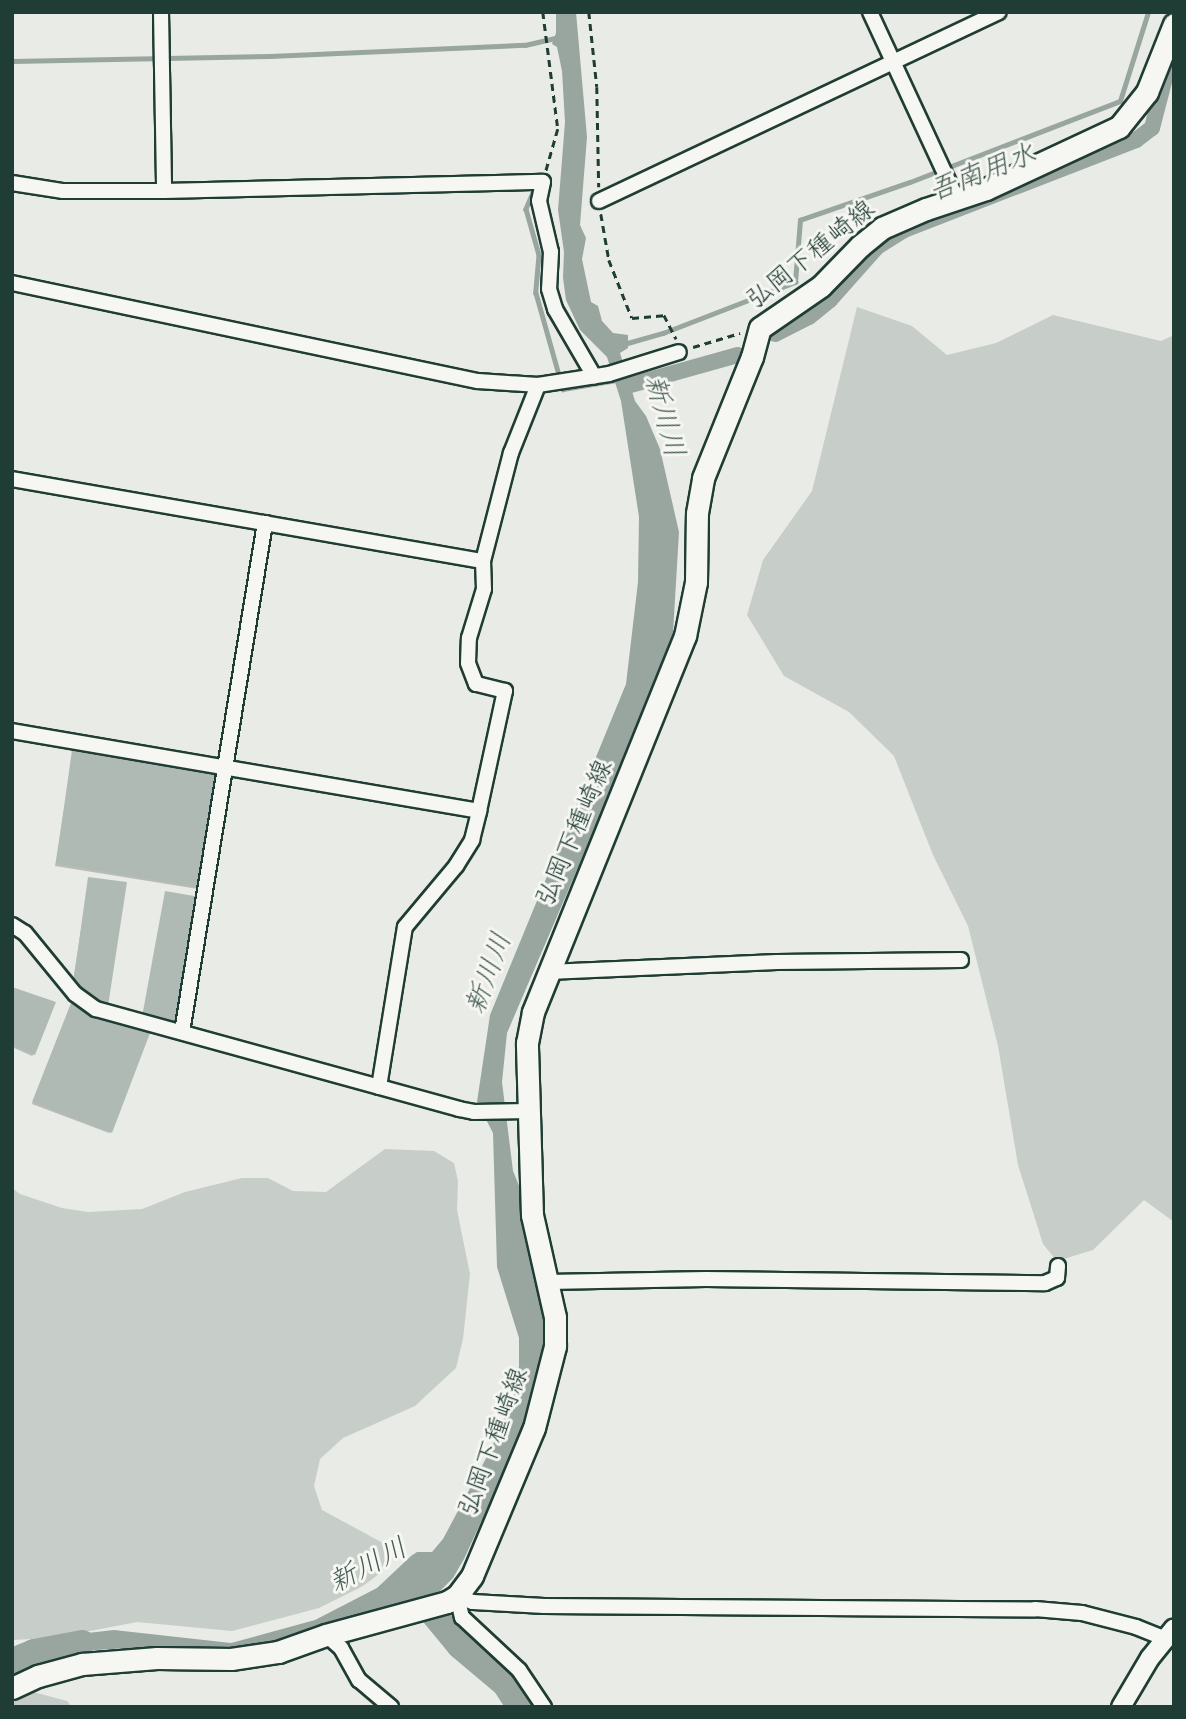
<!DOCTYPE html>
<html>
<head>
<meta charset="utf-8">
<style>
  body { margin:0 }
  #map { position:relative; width:1186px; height:1719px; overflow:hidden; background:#e9ebe7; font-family:"Comic Neue","Klee One",sans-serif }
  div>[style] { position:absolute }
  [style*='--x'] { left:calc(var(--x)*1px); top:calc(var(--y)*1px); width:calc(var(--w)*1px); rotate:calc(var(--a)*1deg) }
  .green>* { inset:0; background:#c7cec9 }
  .water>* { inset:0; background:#99a6a0 }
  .shadow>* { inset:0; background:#0003 }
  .stream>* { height:4.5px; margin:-2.25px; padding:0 2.25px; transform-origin:2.25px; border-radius:2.25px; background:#99a6a0 }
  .canal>* { height:16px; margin:-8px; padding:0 8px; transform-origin:8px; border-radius:8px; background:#99a6a0 }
  .river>* { height:26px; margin:-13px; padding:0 13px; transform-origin:13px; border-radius:13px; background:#99a6a0 }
  .building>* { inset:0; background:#b0bab5 }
  .path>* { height:2.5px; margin-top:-1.25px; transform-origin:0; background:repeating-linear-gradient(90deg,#1f3d34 0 7px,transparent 0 12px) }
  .roads { filter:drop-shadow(2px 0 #1f3d34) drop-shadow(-2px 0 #1f3d34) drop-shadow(0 2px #1f3d34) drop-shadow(0 -2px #1f3d34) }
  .minor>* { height:14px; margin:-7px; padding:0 7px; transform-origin:7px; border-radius:7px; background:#f6f6f2 }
  .tertiary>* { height:18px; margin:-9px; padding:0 9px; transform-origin:9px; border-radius:9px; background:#f6f6f2 }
  .secondary>* { height:21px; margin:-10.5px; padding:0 10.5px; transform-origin:10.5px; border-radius:10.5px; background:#f6f6f2 }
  span { translate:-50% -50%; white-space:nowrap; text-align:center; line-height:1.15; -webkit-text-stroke:6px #f6f6f2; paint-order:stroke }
  .street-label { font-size:26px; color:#1f3d34 }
  .water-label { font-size:28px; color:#445c54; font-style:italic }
  .frame { position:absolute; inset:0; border:14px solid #1f3d34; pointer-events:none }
</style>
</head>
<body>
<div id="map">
  <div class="green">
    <div style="clip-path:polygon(857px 307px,912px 326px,947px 355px,996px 343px,1053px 315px,1161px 341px,1174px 335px,1174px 1222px,1144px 1200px,1093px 1250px,1057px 1261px,1043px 1244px,1018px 1165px,998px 1046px,968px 926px,933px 855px,894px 756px,849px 712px,784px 676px,747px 615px,763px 560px,812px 491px)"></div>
    <div style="clip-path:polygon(385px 1149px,434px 1151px,454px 1163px,458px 1181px,457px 1210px,470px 1274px,463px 1339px,456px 1368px,415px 1406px,343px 1438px,320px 1459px,314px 1486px,322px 1510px,383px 1543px,385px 1562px,379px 1574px,363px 1586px,319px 1608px,232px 1631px,137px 1622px,53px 1638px,12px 1640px,12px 1188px,20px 1194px,62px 1208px,88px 1212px,142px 1209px,185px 1192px,242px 1178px,268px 1178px,293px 1191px,326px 1192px)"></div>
    <div style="clip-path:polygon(26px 1690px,67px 1701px,72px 1707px,12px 1707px,12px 1697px)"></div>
  </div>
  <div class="water">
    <div style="clip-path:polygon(556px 12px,576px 12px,587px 137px,580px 225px,586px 238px,582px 259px,591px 302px,598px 306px,602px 321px,613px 333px,628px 335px,628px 348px,620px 353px,635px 401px,646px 416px,660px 449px,679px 532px,673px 633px,631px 744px,507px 1033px,502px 1082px,513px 1171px,520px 1188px,525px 1240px,546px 1317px,545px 1356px,523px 1431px,464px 1559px,453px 1578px,440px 1591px,317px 1631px,231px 1654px,129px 1648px,79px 1651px,52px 1661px,43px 1638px,114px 1630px,231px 1643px,315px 1620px,377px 1588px,411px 1556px,417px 1552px,432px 1552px,443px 1539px,491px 1449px,513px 1397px,519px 1366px,519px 1338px,497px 1267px,493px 1133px,477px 1102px,490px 1015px,626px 684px,638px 582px,639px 517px,621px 401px,607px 357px,580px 330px,566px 300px,563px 278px,564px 252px,558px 210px,565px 122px,562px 71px,557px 47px,552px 44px,556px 33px)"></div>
    <div style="clip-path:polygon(30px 1641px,38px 1663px,12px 1675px,12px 1651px)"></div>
  </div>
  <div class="shadow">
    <div style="clip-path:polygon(73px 752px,199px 887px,198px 889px,55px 866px)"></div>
    <div style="clip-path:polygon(89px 878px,125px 884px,105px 1007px,82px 993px,73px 981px)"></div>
    <div style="clip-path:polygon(12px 989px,34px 1054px,32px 1056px,12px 1047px)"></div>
    <div style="clip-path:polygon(71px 1005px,110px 1132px,109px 1133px,32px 1104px)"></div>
  </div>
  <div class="stream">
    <div style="--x:12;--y:61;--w:258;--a:-1.1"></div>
    <div style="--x:270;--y:56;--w:255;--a:-2.5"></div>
    <div style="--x:525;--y:45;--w:36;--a:-13"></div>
    <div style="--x:534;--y:190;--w:21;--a:113"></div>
    <div style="--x:526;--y:209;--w:48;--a:74.2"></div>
    <div style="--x:539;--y:255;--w:38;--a:95"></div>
    <div style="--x:536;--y:293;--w:100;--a:74.3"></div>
    <div style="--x:563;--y:389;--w:55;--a:-9.5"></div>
    <div style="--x:624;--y:344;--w:41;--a:-15.8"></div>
    <div style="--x:663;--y:333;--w:142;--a:-21.1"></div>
    <div style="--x:795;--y:282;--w:62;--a:-85.4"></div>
    <div style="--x:800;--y:220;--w:116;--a:-19.1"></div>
    <div style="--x:910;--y:182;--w:225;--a:-21.1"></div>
    <div style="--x:1120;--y:101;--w:93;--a:-72.5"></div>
  </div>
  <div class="canal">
    <div style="--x:775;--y:334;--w:38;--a:-27"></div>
    <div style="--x:809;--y:317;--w:27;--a:-39"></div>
    <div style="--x:830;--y:300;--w:71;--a:-48.4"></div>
    <div style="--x:877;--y:247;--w:32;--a:-32"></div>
    <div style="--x:904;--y:230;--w:249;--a:-21.2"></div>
    <div style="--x:1136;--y:140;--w:20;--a:-37"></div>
    <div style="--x:1152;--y:128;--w:80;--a:-75.4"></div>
    <div style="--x:627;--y:386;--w:115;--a:-15.6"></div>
  </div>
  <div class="river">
    <div style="--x:417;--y:1587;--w:28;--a:60"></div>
    <div style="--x:431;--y:1611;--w:45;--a:50.4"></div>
    <div style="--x:460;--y:1646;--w:59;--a:40.2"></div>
    <div style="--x:505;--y:1684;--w:27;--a:57"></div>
    <div style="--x:12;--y:1661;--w:24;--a:-22"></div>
    <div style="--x:34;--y:1652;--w:49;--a:-10.6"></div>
  </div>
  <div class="building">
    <div style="clip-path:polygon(72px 750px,220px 774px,201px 888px,56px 864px)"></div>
    <div style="clip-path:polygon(88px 877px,127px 882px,108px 1006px,84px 992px,74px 978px)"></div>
    <div style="clip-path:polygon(165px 891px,200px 897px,177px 1023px,142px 1017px)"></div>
    <div style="clip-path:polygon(12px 987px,56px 1002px,35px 1055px,12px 1045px)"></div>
    <div style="clip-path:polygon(71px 1003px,150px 1033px,112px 1133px,32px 1102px)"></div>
  </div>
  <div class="path">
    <div style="--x:543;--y:12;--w:118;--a:82.7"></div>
    <div style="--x:558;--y:129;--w:44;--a:105.9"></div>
    <div style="--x:589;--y:12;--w:75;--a:83.9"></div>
    <div style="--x:597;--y:87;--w:100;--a:88.9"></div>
    <div style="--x:601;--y:214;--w:47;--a:80.1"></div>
    <div style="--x:609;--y:260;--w:62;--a:68.4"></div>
    <div style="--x:632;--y:318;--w:32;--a:-5"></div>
    <div style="--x:664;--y:315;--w:27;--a:63"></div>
    <div style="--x:693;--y:347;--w:49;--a:-16.6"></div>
  </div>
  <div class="roads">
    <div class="minor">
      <div style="--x:161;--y:12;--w:179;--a:89"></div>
      <div style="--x:870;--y:12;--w:206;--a:65.1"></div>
      <div style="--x:12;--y:183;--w:52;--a:8.9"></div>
      <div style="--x:63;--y:191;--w:101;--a:0"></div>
      <div style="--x:164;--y:191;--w:379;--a:-1.4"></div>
      <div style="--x:543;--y:182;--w:19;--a:102"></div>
      <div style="--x:539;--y:201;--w:52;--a:76.8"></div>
      <div style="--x:551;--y:252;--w:37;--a:93"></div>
      <div style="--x:549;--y:289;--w:21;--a:73"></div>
      <div style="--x:555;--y:309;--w:78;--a:59.8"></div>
      <div style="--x:599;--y:201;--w:442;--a:-25.3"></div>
      <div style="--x:12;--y:283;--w:476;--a:11.9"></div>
      <div style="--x:478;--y:381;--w:60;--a:3.8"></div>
      <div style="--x:538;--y:385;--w:72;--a:-8.8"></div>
      <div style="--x:609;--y:374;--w:73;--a:-17.4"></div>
      <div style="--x:12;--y:479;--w:478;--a:9.9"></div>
      <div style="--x:12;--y:731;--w:474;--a:9.7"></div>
      <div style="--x:12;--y:925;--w:15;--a:32"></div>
      <div style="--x:25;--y:933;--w:79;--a:50.7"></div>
      <div style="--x:75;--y:994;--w:26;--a:36"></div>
      <div style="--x:96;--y:1009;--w:377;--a:15.4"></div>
      <div style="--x:459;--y:1109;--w:15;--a:11"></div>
      <div style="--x:474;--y:1112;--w:54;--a:-1.1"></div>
      <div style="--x:548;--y:972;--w:229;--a:-2.5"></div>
      <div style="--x:777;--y:962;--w:184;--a:-0.6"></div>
      <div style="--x:182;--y:1032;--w:516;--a:-80.74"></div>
      <div style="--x:379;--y:1087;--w:162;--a:-80.8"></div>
      <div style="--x:405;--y:927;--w:80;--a:-50.1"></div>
      <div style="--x:456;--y:866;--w:31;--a:-58"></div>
      <div style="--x:472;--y:840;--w:30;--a:-76"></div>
      <div style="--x:479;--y:811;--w:123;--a:-77.8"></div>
      <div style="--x:505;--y:691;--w:30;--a:-166"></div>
      <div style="--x:476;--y:684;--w:22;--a:-111"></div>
      <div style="--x:468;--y:663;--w:25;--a:-88"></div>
      <div style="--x:469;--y:638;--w:51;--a:-73"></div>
      <div style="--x:484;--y:589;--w:28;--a:-92"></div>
      <div style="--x:483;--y:561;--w:112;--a:-75.5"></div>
      <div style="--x:511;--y:453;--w:73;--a:-68.3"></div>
      <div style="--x:547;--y:1282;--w:159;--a:-1.1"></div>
      <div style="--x:706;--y:1279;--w:339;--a:0.7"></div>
      <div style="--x:1045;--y:1283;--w:13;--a:-23"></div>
      <div style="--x:1057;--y:1278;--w:12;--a:-85"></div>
      <div style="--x:457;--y:1596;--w:17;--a:21"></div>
      <div style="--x:473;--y:1602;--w:71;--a:3.2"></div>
      <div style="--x:544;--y:1606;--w:491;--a:0.4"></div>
      <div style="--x:1035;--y:1609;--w:47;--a:4.9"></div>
      <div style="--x:1082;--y:1613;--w:56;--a:14.5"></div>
      <div style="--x:1136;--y:1627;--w:31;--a:22"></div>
      <div style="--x:457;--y:1596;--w:22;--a:77"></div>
      <div style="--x:462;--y:1617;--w:78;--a:42.9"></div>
      <div style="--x:519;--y:1670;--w:45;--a:56"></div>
      <div style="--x:326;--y:1635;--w:20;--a:41"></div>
      <div style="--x:341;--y:1648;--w:37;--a:61"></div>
      <div style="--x:359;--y:1680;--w:42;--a:40.2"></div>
    </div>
    <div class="tertiary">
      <div style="--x:1121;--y:1707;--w:57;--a:-59.4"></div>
      <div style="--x:1150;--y:1658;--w:38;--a:-51"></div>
    </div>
    <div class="secondary">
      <div style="--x:12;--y:1688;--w:29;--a:-25"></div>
      <div style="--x:38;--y:1676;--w:46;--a:-15.3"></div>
      <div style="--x:82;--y:1664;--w:75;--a:-4.6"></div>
      <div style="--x:157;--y:1658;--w:74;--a:0.8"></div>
      <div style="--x:231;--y:1659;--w:48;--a:-8.5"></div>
      <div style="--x:278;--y:1652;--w:51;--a:-19.5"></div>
      <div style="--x:326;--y:1635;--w:125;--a:-15.3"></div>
      <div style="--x:447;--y:1602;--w:12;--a:-31"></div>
      <div style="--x:457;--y:1596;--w:25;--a:-53"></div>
      <div style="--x:472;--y:1576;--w:160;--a:-67.3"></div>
      <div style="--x:534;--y:1428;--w:85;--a:-75.6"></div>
      <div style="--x:555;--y:1346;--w:29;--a:-90"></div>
      <div style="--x:555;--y:1317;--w:105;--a:-102.7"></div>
      <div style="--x:532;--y:1215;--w:172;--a:-91.7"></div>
      <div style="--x:527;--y:1043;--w:32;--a:-79"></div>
      <div style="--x:533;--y:1012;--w:406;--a:-68"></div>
      <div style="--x:685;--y:636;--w:55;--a:-78.5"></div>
      <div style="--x:696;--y:582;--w:69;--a:-89.2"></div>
      <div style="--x:697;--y:513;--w:36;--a:-80"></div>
      <div style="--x:703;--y:478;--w:131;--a:-68"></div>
      <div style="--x:752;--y:357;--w:30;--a:-75"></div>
      <div style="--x:760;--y:328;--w:74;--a:-34.5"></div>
      <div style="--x:821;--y:286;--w:56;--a:-45.7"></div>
      <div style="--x:860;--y:246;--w:28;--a:-39"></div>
      <div style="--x:882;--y:228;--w:48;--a:-23.4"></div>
      <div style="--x:926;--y:209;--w:63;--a:-18.4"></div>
      <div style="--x:986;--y:189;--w:147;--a:-25"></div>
      <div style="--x:1119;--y:127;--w:45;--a:-51.3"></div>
      <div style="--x:1147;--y:92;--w:73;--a:-68.3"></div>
    </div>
  </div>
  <div class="street-label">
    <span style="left:811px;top:255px;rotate:-39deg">弘岡下種崎線</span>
    <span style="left:575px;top:833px;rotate:-67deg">弘岡下種崎線</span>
    <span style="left:494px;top:1442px;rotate:-70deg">弘岡下種崎線</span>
  </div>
  <div class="water-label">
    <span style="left:982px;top:172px;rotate:-21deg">吾南用水</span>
    <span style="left:665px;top:416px;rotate:75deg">新川川</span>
    <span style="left:488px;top:973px;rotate:-70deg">新川川</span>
    <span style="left:368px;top:1565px;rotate:-28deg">新川川</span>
  </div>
  <div class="frame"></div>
</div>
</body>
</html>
